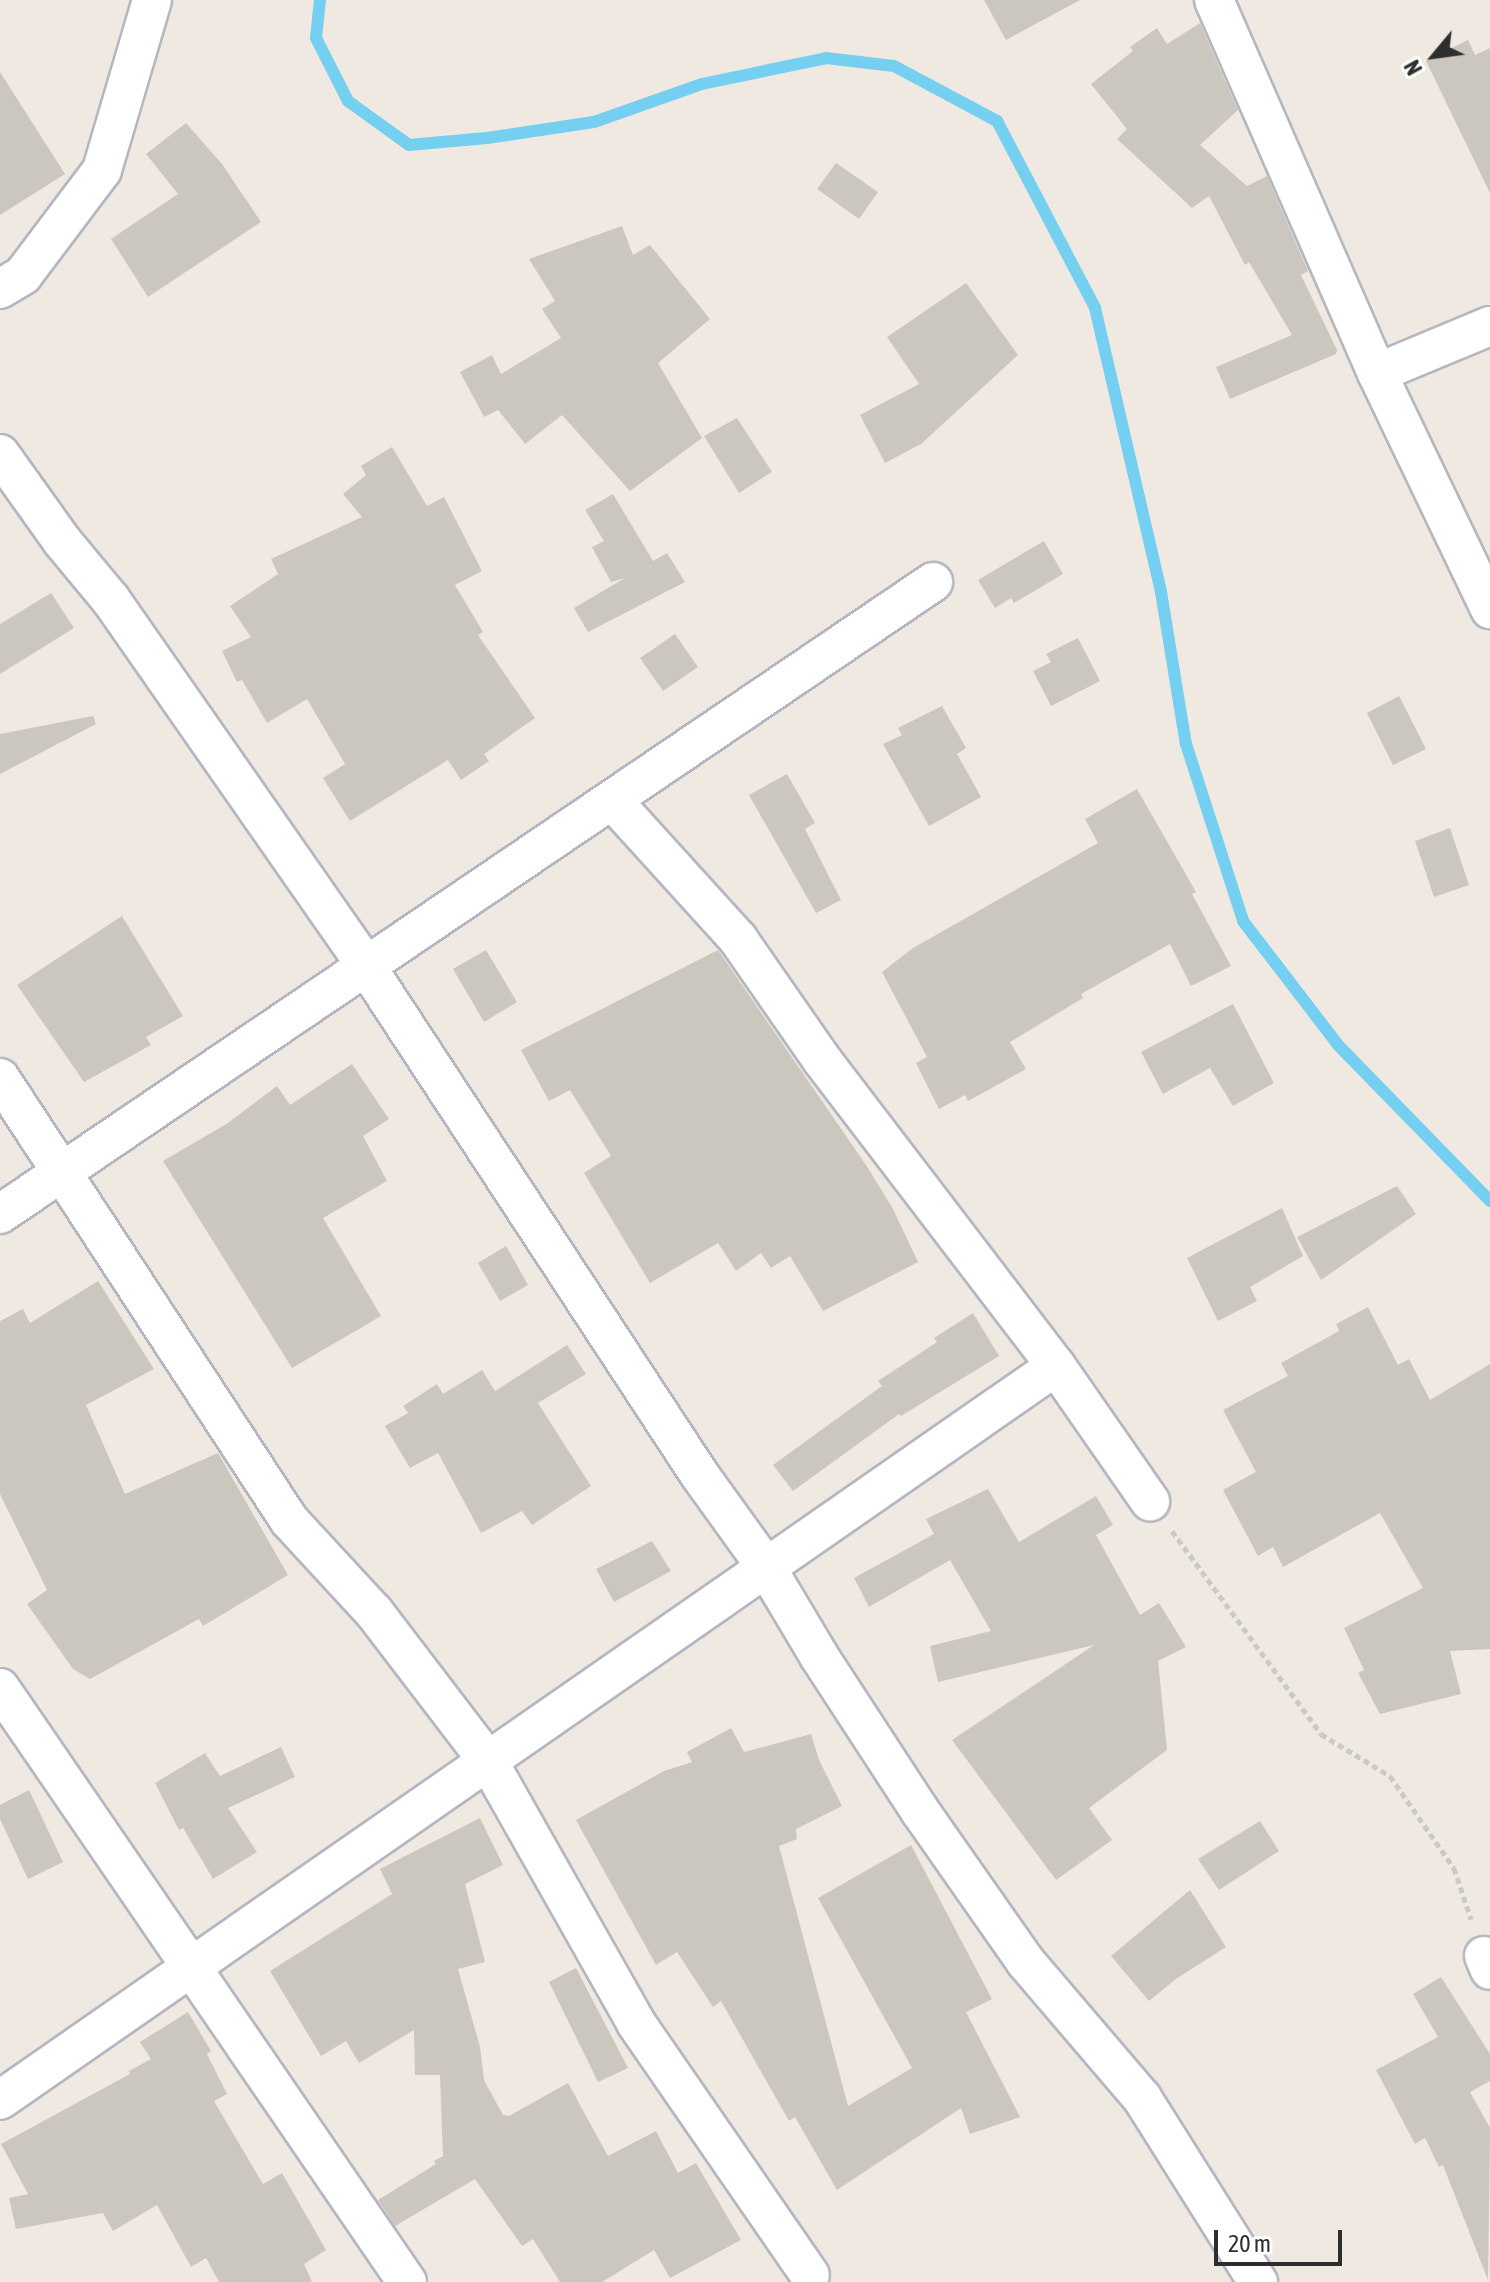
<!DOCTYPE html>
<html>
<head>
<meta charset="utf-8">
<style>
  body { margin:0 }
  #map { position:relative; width:1490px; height:2282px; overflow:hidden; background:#efe9e1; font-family:"Asap Condensed",sans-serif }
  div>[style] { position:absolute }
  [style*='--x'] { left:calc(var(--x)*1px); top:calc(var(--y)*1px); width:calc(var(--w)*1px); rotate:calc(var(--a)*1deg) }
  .stream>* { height:12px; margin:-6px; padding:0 6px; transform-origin:6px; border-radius:6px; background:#75cff0 }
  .building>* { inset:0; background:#cbc7bf }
  .path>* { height:5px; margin-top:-2.5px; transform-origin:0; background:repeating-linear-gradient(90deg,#c9c9c9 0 6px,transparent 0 10px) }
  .roads { filter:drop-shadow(2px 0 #b4b7c1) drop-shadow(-2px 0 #b4b7c1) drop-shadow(0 2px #b4b7c1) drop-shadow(0 -2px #b4b7c1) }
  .minor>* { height:38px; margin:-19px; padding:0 19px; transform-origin:19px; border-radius:19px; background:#fff }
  span { translate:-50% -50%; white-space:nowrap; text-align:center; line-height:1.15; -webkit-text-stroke:6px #fff; paint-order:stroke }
  .north { position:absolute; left:1394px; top:16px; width:80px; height:80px; -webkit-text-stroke:6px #fff; paint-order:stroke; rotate:241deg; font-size:22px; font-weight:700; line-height:32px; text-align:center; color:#2e2e2e }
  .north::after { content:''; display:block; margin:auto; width:28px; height:36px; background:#2e2e2e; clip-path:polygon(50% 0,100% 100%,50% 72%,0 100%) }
  .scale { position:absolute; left:1214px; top:2230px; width:128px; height:36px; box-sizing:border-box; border:4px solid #2e2e2e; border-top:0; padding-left:10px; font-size:24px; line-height:28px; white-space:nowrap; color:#2e2e2e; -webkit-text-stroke:6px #fff; paint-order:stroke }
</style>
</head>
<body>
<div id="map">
  <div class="stream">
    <div style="--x:320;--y:0;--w:38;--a:96"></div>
    <div style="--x:316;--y:38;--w:71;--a:63.1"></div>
    <div style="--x:348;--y:101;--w:75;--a:35.8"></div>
    <div style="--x:409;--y:145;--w:78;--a:-5.1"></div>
    <div style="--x:487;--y:138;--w:108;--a:-8.5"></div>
    <div style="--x:594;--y:122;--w:114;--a:-19.4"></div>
    <div style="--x:702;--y:84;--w:127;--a:-11.8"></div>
    <div style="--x:826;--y:58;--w:68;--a:6.7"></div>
    <div style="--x:894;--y:66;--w:117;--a:28.1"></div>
    <div style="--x:997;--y:121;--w:211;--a:62.3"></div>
    <div style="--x:1095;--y:308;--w:292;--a:76.9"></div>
    <div style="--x:1161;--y:592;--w:154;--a:80.7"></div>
    <div style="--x:1186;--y:744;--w:186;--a:72.1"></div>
    <div style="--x:1243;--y:921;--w:156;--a:52.5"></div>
    <div style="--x:1338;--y:1045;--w:218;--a:45.7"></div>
  </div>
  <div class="building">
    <div style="clip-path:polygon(984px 0,1080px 0,1006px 40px)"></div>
    <div style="clip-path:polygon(1200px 23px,1238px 110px,1200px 145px,1247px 186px,1267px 176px,1308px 271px,1301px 275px,1337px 350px,1336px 354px,1230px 399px,1216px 367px,1292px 335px,1249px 262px,1245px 265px,1209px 196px,1192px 208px,1117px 139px,1127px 129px,1091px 84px,1133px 51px,1130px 47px,1157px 28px,1167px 44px)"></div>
    <div style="clip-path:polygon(1468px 40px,1475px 55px,1490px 48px,1490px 193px,1426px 61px)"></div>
    <div style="clip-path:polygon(0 72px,65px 174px,0 215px)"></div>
    <div style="clip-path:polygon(186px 123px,222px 164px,261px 222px,148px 297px,111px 239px,178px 194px,146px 154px)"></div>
    <div style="clip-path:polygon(836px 163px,878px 192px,859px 219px,817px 189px)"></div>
    <div style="clip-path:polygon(622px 226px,633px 255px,650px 245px,710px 319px,658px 363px,702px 438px,630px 491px,562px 415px,525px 444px,498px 410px,484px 417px,460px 372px,492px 355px,501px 374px,561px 338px,542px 309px,555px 301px,529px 259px)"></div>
    <div style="clip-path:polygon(966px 283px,1018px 355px,921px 444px,885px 463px,860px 415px,919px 384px,887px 337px)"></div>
    <div style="clip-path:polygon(737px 418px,772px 472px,739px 493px,704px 436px)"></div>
    <div style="clip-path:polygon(392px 447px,427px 506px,444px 497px,482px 571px,455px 585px,483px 632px,478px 635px,535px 718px,484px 754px,489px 761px,461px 780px,448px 760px,350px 821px,323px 778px,345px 764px,307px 699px,267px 723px,242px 680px,237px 682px,222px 651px,251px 637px,230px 606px,278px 574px,271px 559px,362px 517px,343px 494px,366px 475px,361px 466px)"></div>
    <div style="clip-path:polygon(613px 494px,653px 561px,667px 553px,685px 582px,588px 632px,574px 608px,625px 578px,611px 582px,592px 547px,604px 541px,585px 510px)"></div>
    <div style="clip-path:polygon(1044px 541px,1063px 574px,1014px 603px,1011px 598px,995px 608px,978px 580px)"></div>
    <div style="clip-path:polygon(51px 593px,74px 628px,0 674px,0 624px)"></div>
    <div style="clip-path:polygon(675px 634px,698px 667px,663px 691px,640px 658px)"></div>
    <div style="clip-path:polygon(1078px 638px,1100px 681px,1051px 706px,1033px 671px,1051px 662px,1046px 654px)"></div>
    <div style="clip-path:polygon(1399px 696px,1426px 749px,1393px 765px,1367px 713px)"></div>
    <div style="clip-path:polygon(942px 706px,966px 748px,957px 754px,981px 797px,929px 826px,883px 744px,902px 735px,898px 728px)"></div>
    <div style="clip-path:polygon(93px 716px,96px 724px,0 774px,0 734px)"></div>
    <div style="clip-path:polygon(787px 774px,815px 823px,805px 829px,841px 900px,816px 913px,749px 795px)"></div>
    <div style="clip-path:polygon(1137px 789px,1196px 892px,1192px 894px,1231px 966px,1191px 986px,1170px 944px,1081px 994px,1083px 998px,1010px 1042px,1026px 1069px,968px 1101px,965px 1095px,939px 1109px,916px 1063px,927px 1057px,882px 972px,913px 948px,1098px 843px,1085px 819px)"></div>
    <div style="clip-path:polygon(1450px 828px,1469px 885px,1434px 897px,1415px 841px)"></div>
    <div style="clip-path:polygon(122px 916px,183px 1016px,146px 1037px,151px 1045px,84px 1082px,17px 985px)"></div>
    <div style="clip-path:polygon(486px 950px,517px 1002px,484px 1022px,453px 969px)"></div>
    <div style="clip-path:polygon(718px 950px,866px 1165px,892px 1207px,918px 1262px,823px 1311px,790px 1256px,771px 1268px,761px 1253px,736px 1271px,718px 1243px,650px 1283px,584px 1173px,611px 1156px,570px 1090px,549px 1101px,521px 1050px)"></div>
    <div style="clip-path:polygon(1233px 1004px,1274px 1083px,1233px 1106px,1210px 1068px,1163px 1094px,1141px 1052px)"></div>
    <div style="clip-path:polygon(352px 1064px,389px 1119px,363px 1136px,387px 1181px,323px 1218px,381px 1316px,292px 1368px,163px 1161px,228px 1123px,277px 1086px,290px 1105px)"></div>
    <div style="clip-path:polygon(1397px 1186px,1416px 1214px,1321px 1280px,1297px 1237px)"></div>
    <div style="clip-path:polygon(1282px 1208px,1303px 1256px,1250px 1287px,1257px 1301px,1218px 1321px,1187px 1258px)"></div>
    <div style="clip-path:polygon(506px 1246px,528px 1285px,500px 1301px,478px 1263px)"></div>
    <div style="clip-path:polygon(98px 1281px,154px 1369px,86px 1405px,125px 1494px,218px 1453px,288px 1575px,203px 1626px,199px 1619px,90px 1679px,73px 1669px,27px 1604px,47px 1590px,0 1494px,0 1321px,23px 1309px,30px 1323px)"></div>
    <div style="clip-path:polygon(1368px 1307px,1398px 1365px,1409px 1359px,1430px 1400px,1490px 1364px,1490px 1649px,1450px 1651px,1461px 1694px,1380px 1714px,1358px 1673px,1364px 1670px,1344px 1628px,1423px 1588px,1380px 1513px,1283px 1567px,1273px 1547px,1258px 1556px,1223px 1490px,1256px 1472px,1223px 1410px,1288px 1376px,1281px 1363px,1339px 1331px,1336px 1324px)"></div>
    <div style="clip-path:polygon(973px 1313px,999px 1356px,901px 1416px,899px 1414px,793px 1491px,773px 1465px,882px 1386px,878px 1381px,937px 1342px,934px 1338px)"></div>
    <div style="clip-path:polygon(567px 1345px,586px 1374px,538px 1403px,591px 1486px,532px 1525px,522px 1511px,481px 1533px,438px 1453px,410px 1468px,385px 1426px,408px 1413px,403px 1406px,437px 1384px,443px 1394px,482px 1370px,495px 1391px)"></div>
    <div style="clip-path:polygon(988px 1489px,1019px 1542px,1096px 1496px,1113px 1525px,1096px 1535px,1140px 1615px,1159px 1603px,1186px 1647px,1158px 1661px,1167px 1750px,1089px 1808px,1112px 1840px,1056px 1880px,952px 1740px,1094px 1645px,938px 1682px,930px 1646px,991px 1631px,950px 1560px,869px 1607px,854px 1578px,934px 1534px,926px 1519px)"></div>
    <div style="clip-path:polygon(652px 1541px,671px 1571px,614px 1602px,596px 1569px)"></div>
    <div style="clip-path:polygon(731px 1728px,744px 1752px,811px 1734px,819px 1760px,842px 1806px,796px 1829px,797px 1839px,779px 1846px,848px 2106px,912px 2068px,818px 1898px,911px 1845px,992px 1999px,966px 2012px,1020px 2117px,970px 2134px,961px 2108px,837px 2190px,795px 2117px,789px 2121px,721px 2001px,713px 2007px,677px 1952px,656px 1965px,576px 1820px,664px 1771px,692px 1762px,687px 1752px)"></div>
    <div style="clip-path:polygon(281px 1747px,295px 1777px,228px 1808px,257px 1852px,213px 1879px,183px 1828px,179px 1830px,155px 1783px,205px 1753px,220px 1776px)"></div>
    <div style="clip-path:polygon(29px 1790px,63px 1862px,28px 1879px,0 1819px,0 1805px)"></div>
    <div style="clip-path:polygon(480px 1818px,503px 1865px,465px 1884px,485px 1962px,458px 1969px,480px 2047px,484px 2080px,503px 2115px,509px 2116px,568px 2083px,608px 2156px,656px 2131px,678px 2173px,696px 2163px,741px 2240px,670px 2278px,654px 2250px,602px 2282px,560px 2282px,533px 2239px,522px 2246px,475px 2179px,395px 2226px,378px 2200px,436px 2164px,434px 2161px,443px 2156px,440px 2075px,415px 2075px,414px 2030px,359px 2063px,346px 2041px,321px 2056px,270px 1971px,392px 1894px,380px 1869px)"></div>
    <div style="clip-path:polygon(1260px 1821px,1279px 1851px,1219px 1890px,1198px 1859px)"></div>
    <div style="clip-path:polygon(1190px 1890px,1226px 1947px,1176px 1979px,1149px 2001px,1111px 1956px)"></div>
    <div style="clip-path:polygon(576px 1968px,628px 2068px,598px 2082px,549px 1982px)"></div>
    <div style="clip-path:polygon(1441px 1977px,1490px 2054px,1490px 2081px,1470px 2092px,1490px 2128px,1488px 2280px,1443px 2165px,1439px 2167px,1425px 2138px,1415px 2144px,1376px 2070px,1438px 2037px,1413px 1994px)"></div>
    <div style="clip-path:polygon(188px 2012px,211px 2051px,207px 2054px,227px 2094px,214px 2101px,263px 2184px,282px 2173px,326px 2250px,304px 2264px,312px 2282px,219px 2282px,206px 2258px,191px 2267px,157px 2205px,113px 2231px,103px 2213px,16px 2229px,9px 2198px,28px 2194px,1px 2144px,130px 2074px,129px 2071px,151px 2059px,140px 2042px)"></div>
  </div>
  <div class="path">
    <div style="--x:1172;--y:1531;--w:252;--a:53.7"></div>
    <div style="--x:1321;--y:1734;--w:81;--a:31.3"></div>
    <div style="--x:1390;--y:1776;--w:112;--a:55.2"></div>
    <div style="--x:1454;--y:1868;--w:54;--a:71.6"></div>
  </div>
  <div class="roads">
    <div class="minor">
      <div style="--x:1214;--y:0;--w:407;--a:66.4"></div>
      <div style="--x:1377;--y:373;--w:262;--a:64.4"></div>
      <div style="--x:0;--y:289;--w:27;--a:-31"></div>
      <div style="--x:23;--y:275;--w:131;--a:-53"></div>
      <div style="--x:102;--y:170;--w:177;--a:-73.6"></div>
      <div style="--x:1377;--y:373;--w:122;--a:-22.6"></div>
      <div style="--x:0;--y:454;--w:107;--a:54.5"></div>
      <div style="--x:62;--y:541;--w:77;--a:50.3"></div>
      <div style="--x:111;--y:600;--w:446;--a:55.1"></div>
      <div style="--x:366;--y:966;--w:607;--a:56.75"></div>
      <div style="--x:699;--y:1474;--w:115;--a:54.2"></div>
      <div style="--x:766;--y:1567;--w:104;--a:59.2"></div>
      <div style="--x:819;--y:1656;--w:185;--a:56.9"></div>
      <div style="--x:920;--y:1811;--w:183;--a:55"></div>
      <div style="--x:1025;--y:1961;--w:180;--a:49.5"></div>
      <div style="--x:1142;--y:2098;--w:218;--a:57.8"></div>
      <div style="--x:612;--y:800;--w:188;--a:47.8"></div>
      <div style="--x:738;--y:939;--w:147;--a:55.2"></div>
      <div style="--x:822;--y:1060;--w:385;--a:52.6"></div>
      <div style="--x:0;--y:1078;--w:528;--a:56.82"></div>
      <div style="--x:289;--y:1520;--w:125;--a:47.3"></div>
      <div style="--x:374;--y:1612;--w:188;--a:52.6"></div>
      <div style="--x:488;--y:1761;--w:301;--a:60.5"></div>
      <div style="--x:636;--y:2023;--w:306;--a:55.4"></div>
      <div style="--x:0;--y:1214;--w:1127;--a:-34.11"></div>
      <div style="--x:0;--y:1688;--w:720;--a:55.58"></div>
      <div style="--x:1484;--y:1956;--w:15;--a:67"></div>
      <div style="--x:0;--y:2100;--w:1286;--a:-34.8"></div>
      <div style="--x:1056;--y:1366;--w:165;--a:55.2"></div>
    </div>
  </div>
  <div class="north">N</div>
  <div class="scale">20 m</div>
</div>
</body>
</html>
